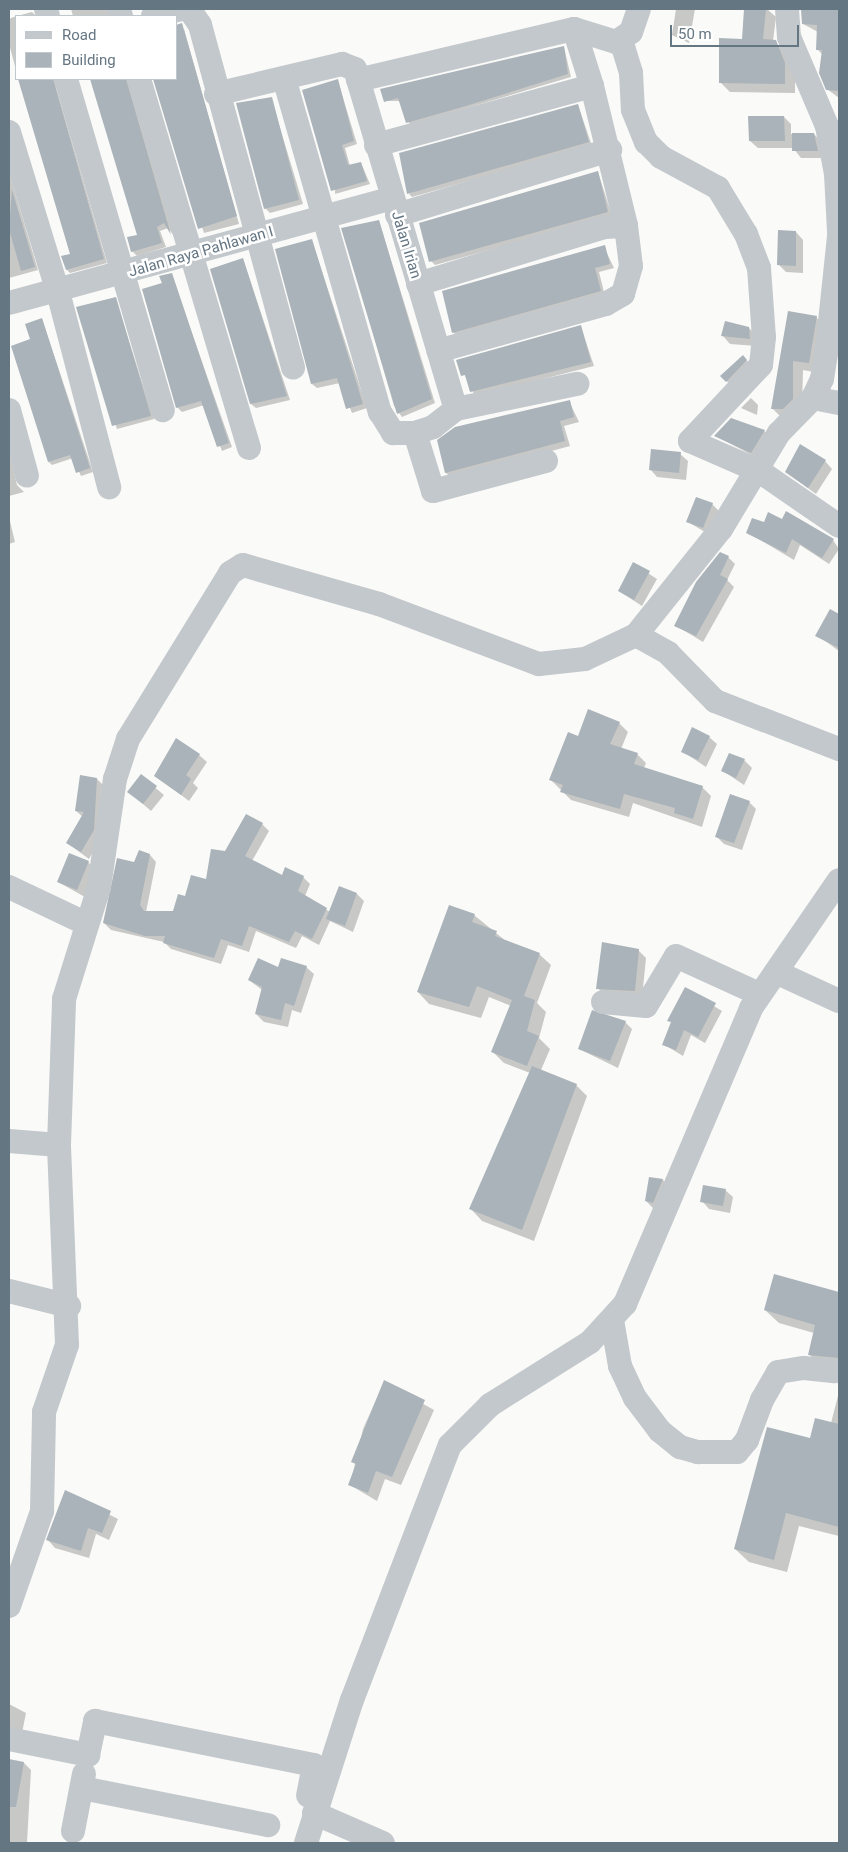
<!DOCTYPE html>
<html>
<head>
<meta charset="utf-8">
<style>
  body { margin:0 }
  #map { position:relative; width:848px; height:1852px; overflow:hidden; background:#fafaf8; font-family:Roboto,sans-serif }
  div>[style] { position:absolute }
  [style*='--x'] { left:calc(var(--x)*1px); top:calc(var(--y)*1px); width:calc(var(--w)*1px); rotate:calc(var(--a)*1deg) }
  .shadow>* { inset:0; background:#0003 }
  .building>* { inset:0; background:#aab3b9 }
  .minor>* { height:24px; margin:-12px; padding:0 12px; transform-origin:12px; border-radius:12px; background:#c3c8cc }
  span { translate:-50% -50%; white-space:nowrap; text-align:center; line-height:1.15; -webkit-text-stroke:5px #fff; paint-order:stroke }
  .street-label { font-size:15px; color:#657683 }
  .frame { position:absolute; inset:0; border:10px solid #657683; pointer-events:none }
  .legend { position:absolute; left:15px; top:15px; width:162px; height:65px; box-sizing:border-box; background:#fff; border:1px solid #c1c8cd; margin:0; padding:6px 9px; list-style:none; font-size:15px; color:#657683 }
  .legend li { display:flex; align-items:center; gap:10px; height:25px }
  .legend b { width:25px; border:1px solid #c1c8cd }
  .scale { position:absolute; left:670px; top:25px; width:129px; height:22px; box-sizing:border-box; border:2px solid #657683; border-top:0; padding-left:6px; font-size:15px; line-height:18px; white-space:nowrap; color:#657683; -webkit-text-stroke:4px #fff; paint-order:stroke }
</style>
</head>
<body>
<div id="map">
  <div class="shadow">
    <div style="clip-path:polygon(71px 9px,109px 9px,110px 16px,73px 16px)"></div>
    <div style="clip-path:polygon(676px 9px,695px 9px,689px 43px,672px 35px)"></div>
    <div style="clip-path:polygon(746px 9px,767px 9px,776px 17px,773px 41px,785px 51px,795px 74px,795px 93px,730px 92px,720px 82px,743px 41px)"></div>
    <div style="clip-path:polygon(802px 9px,839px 9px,839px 98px,827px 89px,823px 55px,817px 49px,818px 32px,803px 24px)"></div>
    <div style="clip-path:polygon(32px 12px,36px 16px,17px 16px)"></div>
    <div style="clip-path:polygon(16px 16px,16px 70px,9px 44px,9px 19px)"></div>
    <div style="clip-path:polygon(184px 29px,239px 224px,204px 233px,155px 79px,176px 79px)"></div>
    <div style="clip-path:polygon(564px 47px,571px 77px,410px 125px,400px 101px,385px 101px)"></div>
    <div style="clip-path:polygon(19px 79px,57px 79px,56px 87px,107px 263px,70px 273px,67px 270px,71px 255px)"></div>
    <div style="clip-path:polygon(92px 79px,131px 79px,174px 236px,168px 228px,160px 231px,166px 247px,137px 256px,132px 251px,138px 236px)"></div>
    <div style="clip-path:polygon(338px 81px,357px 144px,345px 148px,350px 166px,361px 163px,370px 184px,335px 194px)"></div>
    <div style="clip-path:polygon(271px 98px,303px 204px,270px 213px,265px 208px)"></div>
    <div style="clip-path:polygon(578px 105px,592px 146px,412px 197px,409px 194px)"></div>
    <div style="clip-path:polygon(784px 117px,791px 124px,791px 134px,814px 134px,821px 142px,824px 158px,801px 158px,793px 148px,758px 148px,750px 141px)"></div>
    <div style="clip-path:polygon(9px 172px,38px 270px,9px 278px)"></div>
    <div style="clip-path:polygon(598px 172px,612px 216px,435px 265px,431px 261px)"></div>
    <div style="clip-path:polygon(379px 221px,435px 403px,402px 417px,394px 406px,343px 229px)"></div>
    <div style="clip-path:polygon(796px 232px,803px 240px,803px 273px,786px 272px,779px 265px)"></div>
    <div style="clip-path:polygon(312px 241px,367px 408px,352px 413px,340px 383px,317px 388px,312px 384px)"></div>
    <div style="clip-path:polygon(604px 247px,614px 268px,599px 272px,605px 296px,458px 337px,453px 332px)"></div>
    <div style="clip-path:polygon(243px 259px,290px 400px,256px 408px,251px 404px)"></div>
    <div style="clip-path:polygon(171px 274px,232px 447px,222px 451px,204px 405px,182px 412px,177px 407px,163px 284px)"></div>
    <div style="clip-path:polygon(115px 298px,154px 419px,117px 429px,78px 308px)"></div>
    <div style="clip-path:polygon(789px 313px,816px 317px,826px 328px,819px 373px,803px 370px,802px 409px,782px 418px,772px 408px)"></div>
    <div style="clip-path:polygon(42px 319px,93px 472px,81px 476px,73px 458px,52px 465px,49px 462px,32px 340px)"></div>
    <div style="clip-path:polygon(581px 327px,594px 366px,475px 396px,458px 361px)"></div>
    <div style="clip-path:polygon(749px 328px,757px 336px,757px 346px,730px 344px,723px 336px)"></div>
    <div style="clip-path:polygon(743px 357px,754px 368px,734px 389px,722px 376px)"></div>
    <div style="clip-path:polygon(751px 398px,758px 405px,757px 415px,741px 408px)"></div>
    <div style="clip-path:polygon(569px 401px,579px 422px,564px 426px,570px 446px,452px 478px,446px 473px,438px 441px)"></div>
    <div style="clip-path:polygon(764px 431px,772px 438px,759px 459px,716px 436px)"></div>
    <div style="clip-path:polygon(9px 453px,17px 485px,24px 492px,9px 496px)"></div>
    <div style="clip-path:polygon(680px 454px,688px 461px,686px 480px,657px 477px,650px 469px)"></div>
    <div style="clip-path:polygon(825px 461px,832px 469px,816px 494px,786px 472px)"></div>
    <div style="clip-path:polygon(712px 504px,720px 512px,710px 535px,688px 522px)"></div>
    <div style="clip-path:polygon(9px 517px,15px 542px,9px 544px)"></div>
    <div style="clip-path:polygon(747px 532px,833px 540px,839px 549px,829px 564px,800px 545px,794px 560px)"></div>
    <div style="clip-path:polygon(728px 557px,735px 564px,727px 580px,734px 587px,703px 642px,675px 625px)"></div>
    <div style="clip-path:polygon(634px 564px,657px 579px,642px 606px,619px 591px)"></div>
    <div style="clip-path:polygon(830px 610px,839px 615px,839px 651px,817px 635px)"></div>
    <div style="clip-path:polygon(619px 723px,628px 732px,621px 749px,637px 754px,646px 763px,644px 768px,702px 787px,711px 796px,702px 827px,633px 803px,629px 817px,571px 800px,550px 779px,579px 738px)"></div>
    <div style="clip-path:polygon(709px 737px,717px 744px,706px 767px,682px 751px)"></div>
    <div style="clip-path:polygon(199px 755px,207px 762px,193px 783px,198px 788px,189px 801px,156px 776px)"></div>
    <div style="clip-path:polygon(744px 760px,752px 768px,744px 785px,723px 771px)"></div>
    <div style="clip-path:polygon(141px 776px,164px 795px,151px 811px,129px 792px)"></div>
    <div style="clip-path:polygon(97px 779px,104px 786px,101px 838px,89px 859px,67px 843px,83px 817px,76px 811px)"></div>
    <div style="clip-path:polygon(749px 802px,756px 809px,742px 850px,724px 844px,717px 837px)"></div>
    <div style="clip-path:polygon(262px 824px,269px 831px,252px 861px,282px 877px,303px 877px,310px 884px,305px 896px,330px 912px,357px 894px,364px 901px,353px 932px,330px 921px,319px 945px,302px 936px,296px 948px,256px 931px,249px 952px,228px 945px,221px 964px,171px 949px,164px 942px,111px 930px,104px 923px,135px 863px,150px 855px,156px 862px,146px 912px,174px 913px,207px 881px,226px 852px)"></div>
    <div style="clip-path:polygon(88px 862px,96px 870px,85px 897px,58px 882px)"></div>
    <div style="clip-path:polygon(474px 915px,507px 942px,539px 954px,551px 965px,537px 1003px,546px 1012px,539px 1038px,550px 1049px,541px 1070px,576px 1085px,587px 1096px,534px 1241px,482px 1221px,471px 1209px,530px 1073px,504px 1063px,492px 1051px,511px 1006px,489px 997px,481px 1018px,429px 1004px,418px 992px)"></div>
    <div style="clip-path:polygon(638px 950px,646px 958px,642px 998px,605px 996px,598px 988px)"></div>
    <div style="clip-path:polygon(306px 967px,314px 974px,301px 1013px,292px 1010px,288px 1027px,264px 1022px,256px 1014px,262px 990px,249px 980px,279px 969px)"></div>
    <div style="clip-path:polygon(686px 989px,722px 1011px,705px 1043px,691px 1035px,683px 1056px,663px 1044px)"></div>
    <div style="clip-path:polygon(625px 1022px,632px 1029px,618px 1068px,579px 1049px)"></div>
    <div style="clip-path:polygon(650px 1179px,663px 1180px,670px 1188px,654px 1209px,646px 1201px)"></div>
    <div style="clip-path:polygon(725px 1190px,733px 1197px,730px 1213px,709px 1209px,702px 1201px)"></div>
    <div style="clip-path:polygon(775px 1275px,839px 1293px,839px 1370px,822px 1368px,809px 1354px,814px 1333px,779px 1323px,765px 1310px)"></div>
    <div style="clip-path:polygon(384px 1382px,434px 1410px,401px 1485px,385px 1479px,377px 1501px,350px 1485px,363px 1429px)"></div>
    <div style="clip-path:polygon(839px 1392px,839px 1536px,799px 1526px,787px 1572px,749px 1562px,735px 1549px,811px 1440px,831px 1423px)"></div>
    <div style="clip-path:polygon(65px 1492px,118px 1519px,109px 1540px,96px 1534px,89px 1558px,55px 1548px,48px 1540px)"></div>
    <div style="clip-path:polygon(9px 1704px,26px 1713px,22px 1733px,9px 1735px)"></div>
    <div style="clip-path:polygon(9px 1760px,24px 1763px,31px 1770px,27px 1843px,9px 1843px)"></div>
  </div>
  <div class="building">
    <div style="clip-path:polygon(744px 9px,766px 9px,763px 39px,776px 40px,785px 63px,785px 84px,719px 83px,719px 38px,742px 39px)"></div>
    <div style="clip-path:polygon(801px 9px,839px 9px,839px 91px,826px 90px,819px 73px,822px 50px,816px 50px,817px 25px,802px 24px)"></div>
    <div style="clip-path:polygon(182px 23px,237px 216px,198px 229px,153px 79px,176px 79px,176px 25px)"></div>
    <div style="clip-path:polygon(564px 46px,568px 74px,466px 106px,406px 123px,398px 98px,384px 102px,380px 89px)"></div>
    <div style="clip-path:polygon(18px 79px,53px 79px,104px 259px,66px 270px,61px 256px,70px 254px)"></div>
    <div style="clip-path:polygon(90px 79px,126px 79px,171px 235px,164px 223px,157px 227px,162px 243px,131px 252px,127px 237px,137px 235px)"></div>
    <div style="clip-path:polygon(338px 79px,354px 141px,342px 145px,348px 165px,361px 162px,367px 181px,331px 191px,302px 90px)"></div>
    <div style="clip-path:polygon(272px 97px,299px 200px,264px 209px,236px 103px)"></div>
    <div style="clip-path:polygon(578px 104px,589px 142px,407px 194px,399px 153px)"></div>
    <div style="clip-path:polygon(748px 116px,784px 116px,785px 141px,749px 141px)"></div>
    <div style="clip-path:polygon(792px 133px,814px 133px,818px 151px,792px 151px)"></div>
    <div style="clip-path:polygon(598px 171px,608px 212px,429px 262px,419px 223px)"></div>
    <div style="clip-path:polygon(12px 190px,35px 267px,21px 271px,9px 229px)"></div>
    <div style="clip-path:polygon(379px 220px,432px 399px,397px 414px,341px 228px)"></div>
    <div style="clip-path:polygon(778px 230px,796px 231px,796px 266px,777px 265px)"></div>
    <div style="clip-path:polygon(312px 239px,363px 404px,346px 409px,337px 378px,311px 384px,275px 249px)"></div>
    <div style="clip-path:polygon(605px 245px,610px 264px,595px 268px,601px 291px,452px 333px,442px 291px)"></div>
    <div style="clip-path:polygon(243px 258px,287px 396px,250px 404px,210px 269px)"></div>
    <div style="clip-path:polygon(172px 273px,229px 443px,217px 447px,201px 401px,176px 408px,142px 289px,162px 283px,159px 276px)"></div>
    <div style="clip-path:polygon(116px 297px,151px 416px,112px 426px,76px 307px)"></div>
    <div style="clip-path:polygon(788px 311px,817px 316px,809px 363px,793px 361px,793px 399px,783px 409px,771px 409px)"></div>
    <div style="clip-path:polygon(42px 318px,90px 468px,76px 473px,70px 455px,48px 462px,11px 346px,30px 339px,25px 324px)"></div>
    <div style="clip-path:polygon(725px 321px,749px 327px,750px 339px,721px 336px)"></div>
    <div style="clip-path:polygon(581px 325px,591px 362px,470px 392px,465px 375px,461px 376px,456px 360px)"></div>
    <div style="clip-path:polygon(743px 355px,747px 360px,726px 382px,720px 376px)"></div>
    <div style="clip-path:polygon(570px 400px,574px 417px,560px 421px,565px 441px,445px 473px,437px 440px,455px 427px)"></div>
    <div style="clip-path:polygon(731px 418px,765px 430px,751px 453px,714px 436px)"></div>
    <div style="clip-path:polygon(800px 444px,826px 460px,808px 488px,785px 472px)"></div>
    <div style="clip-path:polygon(651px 449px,681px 452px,679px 473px,649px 470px)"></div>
    <div style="clip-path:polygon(696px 497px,713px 503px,703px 528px,686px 522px)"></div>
    <div style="clip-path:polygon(786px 511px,834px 539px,822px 558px,792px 539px,786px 553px,746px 533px,752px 518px,764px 522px,768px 512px,782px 519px)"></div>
    <div style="clip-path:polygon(720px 552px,729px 556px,720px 575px,728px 579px,696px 636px,674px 626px,696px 582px)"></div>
    <div style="clip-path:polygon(633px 562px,650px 571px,634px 600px,618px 591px)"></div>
    <div style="clip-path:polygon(830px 609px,839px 614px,839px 648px,815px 636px)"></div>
    <div style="clip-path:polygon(588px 709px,620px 722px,610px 744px,638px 753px,634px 764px,703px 786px,693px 819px,674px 813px,675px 808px,624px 794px,620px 809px,560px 792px,563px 785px,549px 780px,568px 732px,578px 736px)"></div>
    <div style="clip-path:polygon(692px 727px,710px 736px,698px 760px,681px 752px)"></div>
    <div style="clip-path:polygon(176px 738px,200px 754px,186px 775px,191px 779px,181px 795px,154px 776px)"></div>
    <div style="clip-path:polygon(729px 753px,745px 759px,736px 778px,721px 771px)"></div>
    <div style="clip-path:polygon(141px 774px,157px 786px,143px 804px,127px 792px)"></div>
    <div style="clip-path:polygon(80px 775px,97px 778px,94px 830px,81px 852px,66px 843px,84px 812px,75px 811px)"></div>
    <div style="clip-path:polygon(730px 794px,750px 801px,734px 843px,715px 837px)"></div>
    <div style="clip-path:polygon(246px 814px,263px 823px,245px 856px,282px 875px,285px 867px,304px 876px,298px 891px,327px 908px,312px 939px,295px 931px,289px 942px,249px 926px,242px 946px,221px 939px,214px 958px,163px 943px,165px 936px,145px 936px,103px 923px,117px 858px,134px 862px,139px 850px,150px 854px,140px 905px,144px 911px,173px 911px,178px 894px,185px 896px,191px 875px,206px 879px,211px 849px,225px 851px)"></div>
    <div style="clip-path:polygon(69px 853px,89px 861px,77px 890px,57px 882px)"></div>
    <div style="clip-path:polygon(339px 886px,357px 893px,345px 926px,326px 919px)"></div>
    <div style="clip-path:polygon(449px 905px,475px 914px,472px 922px,497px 931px,495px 936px,540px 953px,524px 996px,535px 1000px,527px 1031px,539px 1036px,527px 1066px,491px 1052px,512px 1000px,477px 986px,469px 1007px,417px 992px)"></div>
    <div style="clip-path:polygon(602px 942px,639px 949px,635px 991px,596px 989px)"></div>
    <div style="clip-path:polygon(258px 958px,278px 967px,281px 958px,307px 966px,294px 1006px,285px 1003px,281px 1020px,255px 1014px,262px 987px,248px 980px)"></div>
    <div style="clip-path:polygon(685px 987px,716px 1003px,698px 1037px,684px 1030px,676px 1050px,662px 1045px,671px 1022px,667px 1021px)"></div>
    <div style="clip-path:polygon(592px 1010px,626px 1021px,610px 1061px,578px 1049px)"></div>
    <div style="clip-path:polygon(532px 1066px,577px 1084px,522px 1230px,469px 1209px)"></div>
    <div style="clip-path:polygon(649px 1177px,663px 1179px,653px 1203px,645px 1201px)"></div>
    <div style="clip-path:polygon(703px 1185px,726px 1189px,723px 1206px,700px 1202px)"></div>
    <div style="clip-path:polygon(774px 1274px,839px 1292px,839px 1358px,808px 1355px,815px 1325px,764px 1310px)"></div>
    <div style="clip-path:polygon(384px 1380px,425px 1400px,392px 1477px,376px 1471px,368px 1493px,348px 1485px,356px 1464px,351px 1462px)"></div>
    <div style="clip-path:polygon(815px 1418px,839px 1424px,839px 1527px,786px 1513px,774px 1560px,734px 1549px,767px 1427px,810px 1438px)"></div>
    <div style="clip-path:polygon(65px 1490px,111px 1511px,102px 1533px,88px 1528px,81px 1551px,46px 1540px)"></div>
    <div style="clip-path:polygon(9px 1759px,24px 1762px,16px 1807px,9px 1807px)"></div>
  </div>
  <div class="minor">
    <div style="--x:46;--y:9;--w:7;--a:74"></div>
    <div style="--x:119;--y:9;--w:7;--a:74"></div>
    <div style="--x:189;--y:9;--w:19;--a:55"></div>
    <div style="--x:200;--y:25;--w:355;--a:74.8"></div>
    <div style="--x:787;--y:9;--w:28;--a:86"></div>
    <div style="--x:789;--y:37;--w:97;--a:66.9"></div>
    <div style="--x:827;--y:126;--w:49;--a:79.4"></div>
    <div style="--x:836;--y:174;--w:58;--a:87"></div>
    <div style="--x:153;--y:16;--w:30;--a:-14"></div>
    <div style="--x:574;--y:29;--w:44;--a:17.2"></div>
    <div style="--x:616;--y:42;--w:18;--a:-34"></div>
    <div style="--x:631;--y:32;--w:24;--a:-71"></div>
    <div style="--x:621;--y:40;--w:34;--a:73"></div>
    <div style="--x:631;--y:73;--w:37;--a:87"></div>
    <div style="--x:633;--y:110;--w:35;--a:68"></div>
    <div style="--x:646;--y:142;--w:21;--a:45"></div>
    <div style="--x:661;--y:157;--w:65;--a:28.5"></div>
    <div style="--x:718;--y:188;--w:54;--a:58.7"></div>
    <div style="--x:746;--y:234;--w:36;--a:69"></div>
    <div style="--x:759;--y:268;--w:69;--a:85.9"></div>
    <div style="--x:764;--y:337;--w:28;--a:96"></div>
    <div style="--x:761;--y:365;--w:104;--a:133.1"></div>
    <div style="--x:690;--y:441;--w:75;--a:23.5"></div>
    <div style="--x:759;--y:471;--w:97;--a:34.5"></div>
    <div style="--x:284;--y:78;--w:348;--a:74"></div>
    <div style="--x:380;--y:412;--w:25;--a:58"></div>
    <div style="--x:393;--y:433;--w:22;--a:0"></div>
    <div style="--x:66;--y:79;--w:345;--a:73.7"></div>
    <div style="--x:139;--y:79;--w:385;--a:73.4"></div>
    <div style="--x:358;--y:80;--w:222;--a:-13.3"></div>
    <div style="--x:574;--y:29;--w:60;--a:72.5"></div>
    <div style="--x:592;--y:86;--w:144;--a:76.3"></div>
    <div style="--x:626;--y:226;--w:40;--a:82.9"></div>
    <div style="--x:631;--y:266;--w:29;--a:106"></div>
    <div style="--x:623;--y:294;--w:20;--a:150"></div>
    <div style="--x:606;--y:304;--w:174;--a:164.4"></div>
    <div style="--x:216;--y:94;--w:130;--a:-13.4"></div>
    <div style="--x:342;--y:64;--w:14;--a:21"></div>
    <div style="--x:355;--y:69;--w:355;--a:73.5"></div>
    <div style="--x:9;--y:132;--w:167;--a:73"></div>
    <div style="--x:58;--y:292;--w:202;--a:75.3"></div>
    <div style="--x:376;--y:145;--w:224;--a:-15.3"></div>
    <div style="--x:397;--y:215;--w:223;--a:-17"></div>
    <div style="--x:418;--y:284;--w:195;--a:-17"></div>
    <div style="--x:605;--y:227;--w:21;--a:-3"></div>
    <div style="--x:9;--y:303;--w:397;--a:-15.3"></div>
    <div style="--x:813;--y:398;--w:26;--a:11"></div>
    <div style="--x:9;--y:410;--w:68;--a:74.7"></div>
    <div style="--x:546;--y:461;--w:117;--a:165.1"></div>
    <div style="--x:433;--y:491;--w:61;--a:-107.2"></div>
    <div style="--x:415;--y:433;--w:19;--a:-18"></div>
    <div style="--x:433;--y:427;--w:29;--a:-38"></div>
    <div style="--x:456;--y:409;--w:124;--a:-11.7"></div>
    <div style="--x:636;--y:635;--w:37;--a:29"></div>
    <div style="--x:668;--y:653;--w:67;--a:45.6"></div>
    <div style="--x:715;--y:701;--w:133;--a:21.2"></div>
    <div style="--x:9;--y:887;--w:86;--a:25.4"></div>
    <div style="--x:778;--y:973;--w:67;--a:24.7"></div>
    <div style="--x:603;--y:1002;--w:43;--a:5.3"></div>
    <div style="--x:646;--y:1006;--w:58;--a:-59"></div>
    <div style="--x:676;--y:956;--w:91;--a:24.6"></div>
    <div style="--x:9;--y:1141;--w:50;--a:4.6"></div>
    <div style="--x:9;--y:1291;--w:62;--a:14"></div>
    <div style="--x:612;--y:1320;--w:47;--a:80.1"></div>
    <div style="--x:620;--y:1366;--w:35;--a:65"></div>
    <div style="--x:635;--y:1398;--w:41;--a:52.9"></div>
    <div style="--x:660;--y:1431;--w:26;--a:39"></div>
    <div style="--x:680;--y:1447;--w:19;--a:16"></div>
    <div style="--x:698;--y:1452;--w:39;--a:0"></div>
    <div style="--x:737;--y:1452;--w:16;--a:-50"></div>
    <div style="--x:747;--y:1440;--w:43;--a:-69.4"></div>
    <div style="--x:762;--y:1400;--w:32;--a:-60"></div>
    <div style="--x:778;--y:1372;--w:26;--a:-9"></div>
    <div style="--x:804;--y:1368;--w:31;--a:6"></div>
    <div style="--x:9;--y:1606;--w:101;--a:-70.8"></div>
    <div style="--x:42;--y:1511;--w:99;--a:-88.8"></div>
    <div style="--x:44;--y:1412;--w:71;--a:-71.1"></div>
    <div style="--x:67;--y:1345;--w:200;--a:-92.3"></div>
    <div style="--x:59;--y:1145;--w:146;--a:-88"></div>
    <div style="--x:64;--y:999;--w:117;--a:-72.6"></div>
    <div style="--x:99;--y:887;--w:109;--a:-81.6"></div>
    <div style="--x:115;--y:779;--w:42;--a:-72"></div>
    <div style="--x:128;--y:739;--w:195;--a:-58.4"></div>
    <div style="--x:230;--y:573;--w:15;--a:-32"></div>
    <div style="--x:243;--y:565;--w:141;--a:16"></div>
    <div style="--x:379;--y:604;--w:171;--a:20.6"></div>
    <div style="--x:539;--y:664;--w:46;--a:-6.2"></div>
    <div style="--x:585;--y:659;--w:56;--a:-25.2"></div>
    <div style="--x:636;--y:635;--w:136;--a:-51.3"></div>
    <div style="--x:721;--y:529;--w:112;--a:-58.9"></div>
    <div style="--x:779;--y:433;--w:49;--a:-45.8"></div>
    <div style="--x:813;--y:398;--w:21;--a:-65"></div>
    <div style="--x:822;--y:379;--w:38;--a:-81"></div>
    <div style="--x:828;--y:341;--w:105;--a:-84"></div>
    <div style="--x:9;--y:1739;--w:81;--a:11.4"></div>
    <div style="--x:88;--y:1755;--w:35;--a:-78"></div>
    <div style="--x:95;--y:1721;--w:223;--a:11.4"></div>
    <div style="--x:314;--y:1765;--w:31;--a:101"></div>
    <div style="--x:82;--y:1788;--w:190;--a:11.3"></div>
    <div style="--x:314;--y:1813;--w:75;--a:23.5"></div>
    <div style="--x:73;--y:1831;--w:58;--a:-79.1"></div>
    <div style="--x:306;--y:1843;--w:150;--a:-72.2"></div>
    <div style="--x:352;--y:1700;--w:273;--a:-69"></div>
    <div style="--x:450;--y:1445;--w:57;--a:-45"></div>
    <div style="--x:490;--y:1405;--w:118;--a:-32.2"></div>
    <div style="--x:590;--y:1342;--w:52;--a:-47.4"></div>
    <div style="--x:625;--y:1304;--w:322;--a:-66.9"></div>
    <div style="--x:751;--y:1008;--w:155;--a:-55.5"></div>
  </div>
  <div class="street-label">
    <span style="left:406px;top:245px;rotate:73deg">Jalan Irian</span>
    <span style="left:201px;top:252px;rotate:-16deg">Jalan Raya Pahlawan I</span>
  </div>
  <div class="frame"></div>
  <ul class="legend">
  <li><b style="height:6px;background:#c3c8cc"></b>Road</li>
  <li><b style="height:14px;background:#aab3b9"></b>Building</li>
  </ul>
  <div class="scale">50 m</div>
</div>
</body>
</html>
